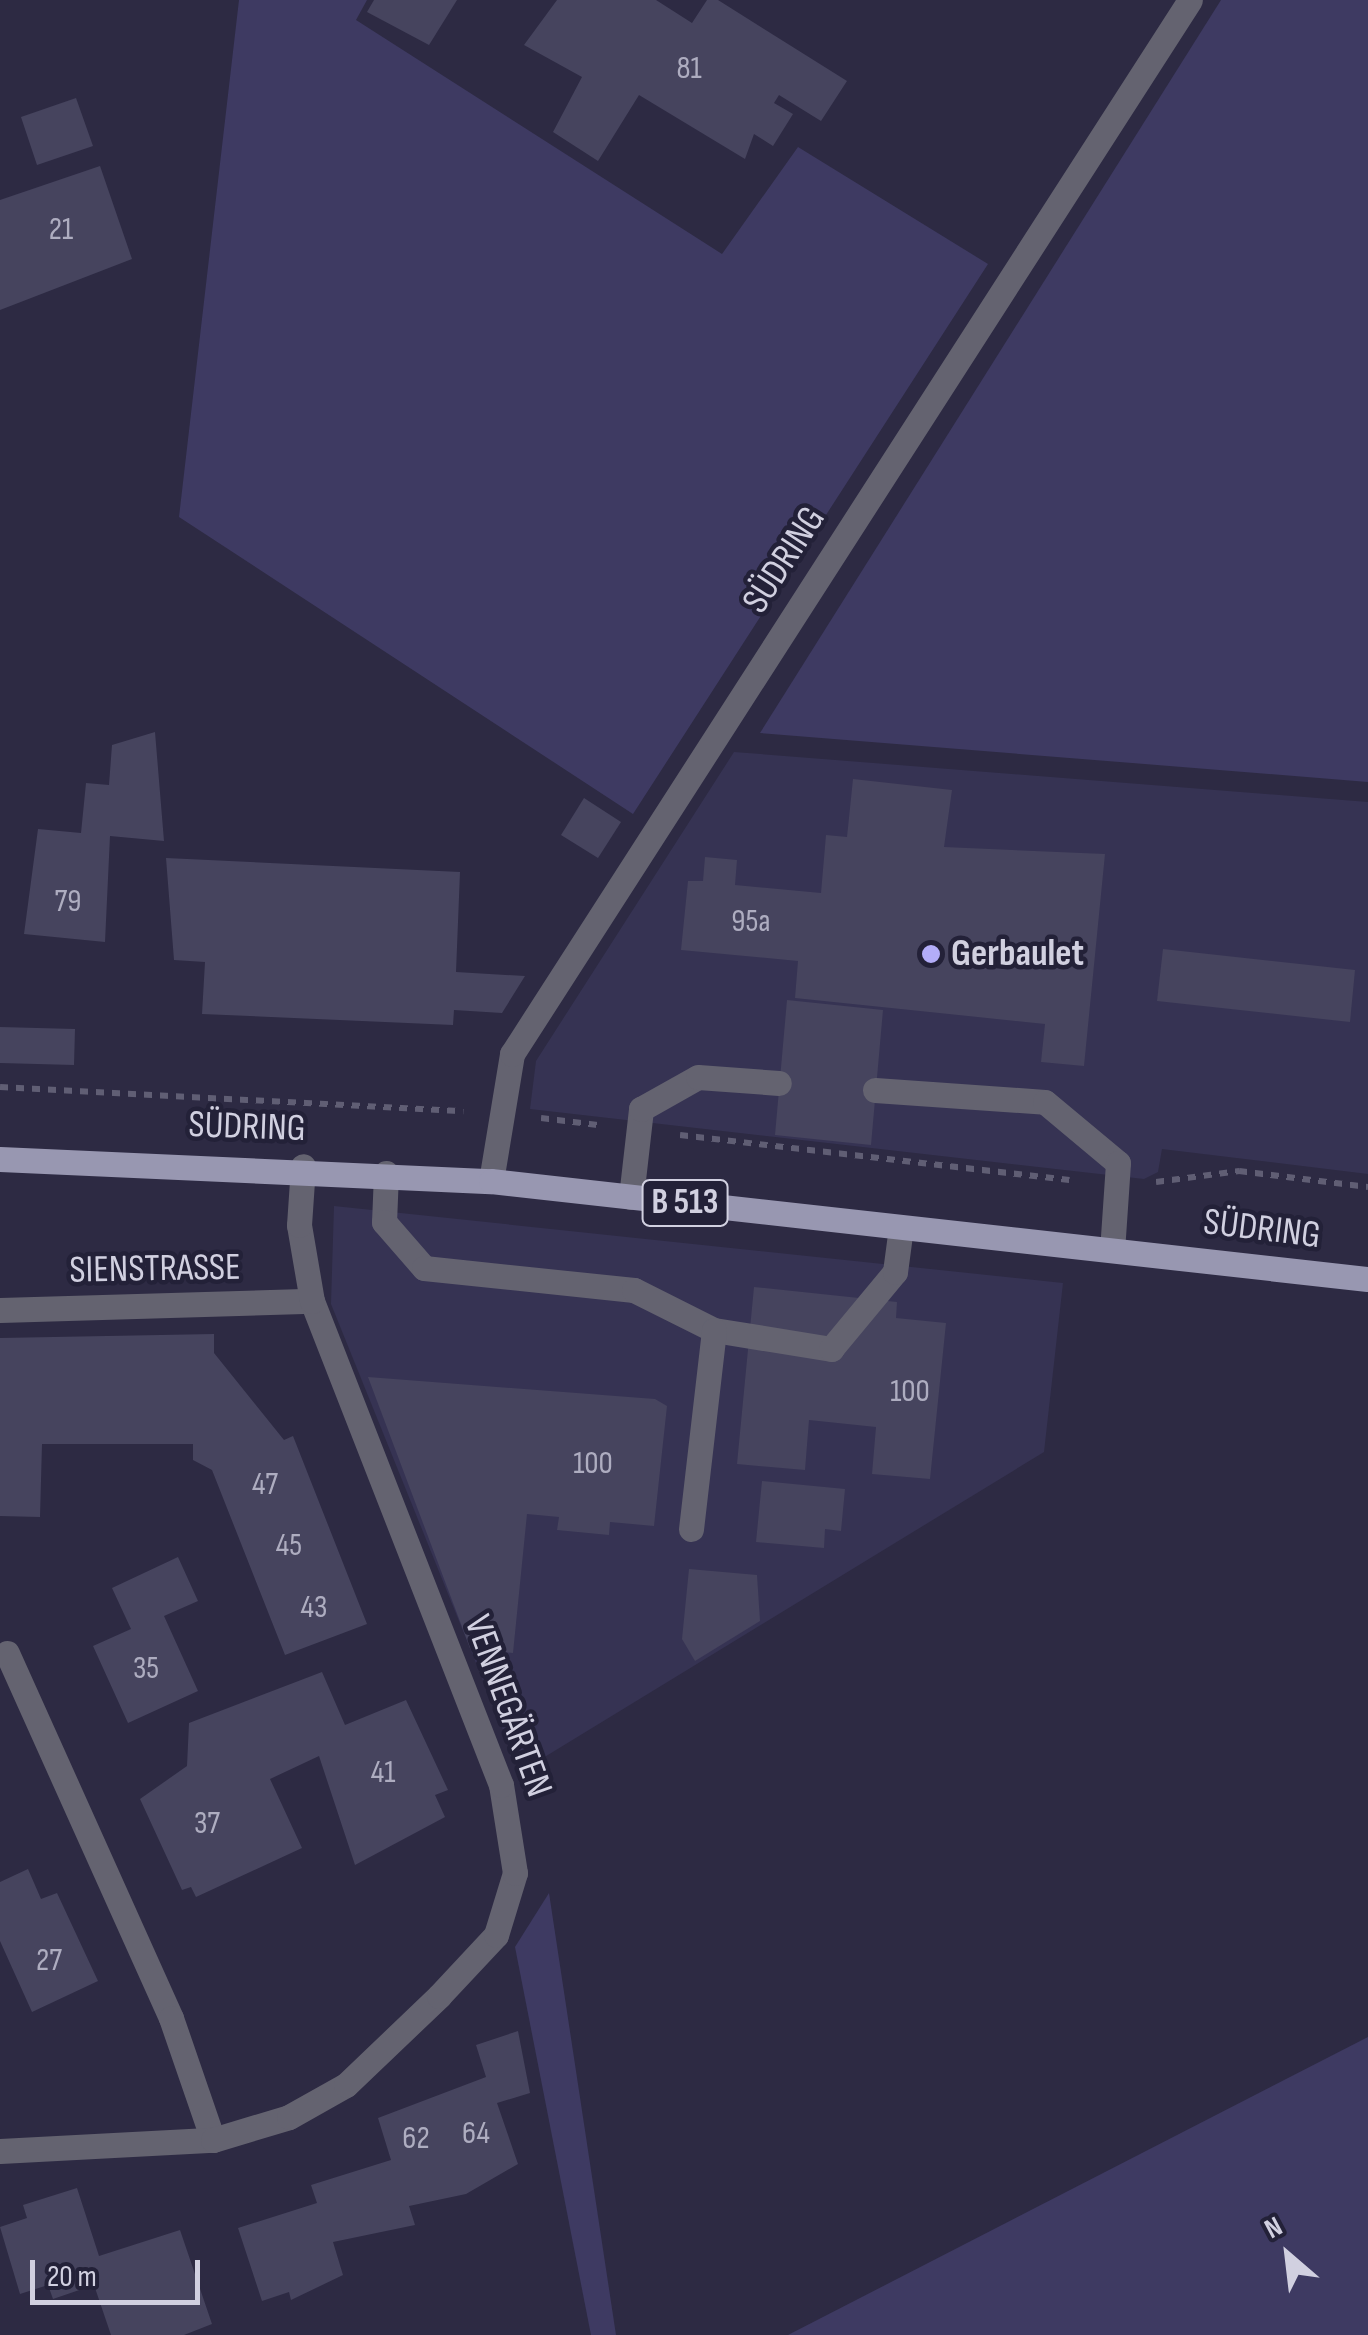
<!DOCTYPE html>
<html>
<head>
<meta charset="utf-8">
<style>
  body { margin:0 }
  #map { position:relative; width:1368px; height:2335px; overflow:hidden; background:#2d2a43; font-family:"Sofia Sans Condensed",sans-serif }
  div>[style] { position:absolute }
  [style*='--x'] { left:calc(var(--x)*1px); top:calc(var(--y)*1px); width:calc(var(--w)*1px); rotate:calc(var(--a)*1deg) }
  .built>* { inset:0; background:#363353 }
  .green>* { inset:0; background:#3e3a62 }
  .building>* { inset:0; background:#46445e }
  .path>* { height:6px; margin-top:-3px; transform-origin:0; background:repeating-linear-gradient(90deg,#605e74 0 8px,transparent 0 16px) }
  .service>* { height:25px; margin:-12.5px; padding:0 12.5px; transform-origin:12.5px; border-radius:12.5px; background:#646370 }
  .minor>* { height:25px; margin:-12.5px; padding:0 12.5px; transform-origin:12.5px; border-radius:12.5px; background:#646370 }
  .primary>* { height:25px; margin:-12.5px; padding:0 12.5px; transform-origin:12.5px; border-radius:12.5px; background:#9897b1 }
  .dots>* { width:28px; height:28px; translate:-50% -50%; box-sizing:border-box; border:5px solid #232138; border-radius:50% }
  span { translate:-50% -50%; white-space:nowrap; text-align:center; line-height:1.15; -webkit-text-stroke:9px #232138; paint-order:stroke }
  .number-label { font-size:32px; color:#aeadc0 }
  .number-label span { -webkit-text-stroke-width:0 }
  .shield-label span { padding:2px 8px; background:#232138; border:2px solid; border-radius:8px; -webkit-text-stroke-width:0 }
  .shield-label { font-size:35px; color:#d1d0e0; font-weight:700 }
  .street-label { font-size:38px; color:#d1d0e0 }
  .poi-label { font-size:38px; color:#d1d0e0; font-weight:700 }
  .left { translate:0 -50%; text-align:left }
  .north { position:absolute; left:1238px; top:2205px; width:100px; height:100px; -webkit-text-stroke:8px #232138; paint-order:stroke; rotate:332deg; font-size:28px; font-weight:700; line-height:40px; text-align:center; color:#d1d0e0 }
  .north::after { content:''; display:block; margin:auto; width:35px; height:45px; background:#d1d0e0; clip-path:polygon(50% 0,100% 100%,50% 72%,0 100%) }
  .scale { position:absolute; left:30px; top:2260px; width:170px; height:45px; box-sizing:border-box; border:5px solid #d1d0e0; border-top:0; padding-left:12px; font-size:30px; line-height:35px; white-space:nowrap; color:#d1d0e0; -webkit-text-stroke:8px #232138; paint-order:stroke }
</style>
</head>
<body>
<div id="map">
  <div class="built">
    <div style="clip-path:polygon(734px 752px,1368px 802px,1368px 1174px,1162px 1149px,1158px 1172px,1144px 1179px,530px 1109px,536px 1061px)"></div>
    <div style="clip-path:polygon(334px 1206px,1063px 1283px,1044px 1452px,520px 1772px,331px 1304px)"></div>
  </div>
  <div class="green">
    <div style="clip-path:polygon(239px 0,367px 0,356px 20px,722px 254px,798px 147px,988px 264px,633px 814px,179px 517px)"></div>
    <div style="clip-path:polygon(1221px 0,1368px 0,1368px 782px,760px 733px)"></div>
    <div style="clip-path:polygon(549px 1893px,616px 2335px,591px 2335px,515px 1947px)"></div>
    <div style="clip-path:polygon(1368px 2037px,1368px 2335px,788px 2335px)"></div>
  </div>
  <div class="building">
    <div style="clip-path:polygon(374px 0,457px 0,429px 45px,367px 12px)"></div>
    <div style="clip-path:polygon(557px 0,656px 0,692px 23px,707px 0,718px 0,847px 81px,821px 121px,779px 95px,774px 103px,793px 114px,773px 146px,754px 134px,745px 159px,639px 95px,598px 161px,553px 132px,582px 77px,524px 45px)"></div>
    <div style="clip-path:polygon(76px 98px,93px 146px,37px 165px,21px 117px)"></div>
    <div style="clip-path:polygon(100px 166px,132px 259px,0 310px,0 200px)"></div>
    <div style="clip-path:polygon(155px 732px,164px 841px,110px 836px,105px 942px,24px 934px,38px 829px,81px 833px,86px 783px,109px 785px,112px 745px)"></div>
    <div style="clip-path:polygon(853px 779px,952px 790px,944px 847px,1105px 854px,1084px 1066px,1041px 1062px,1045px 1024px,795px 998px,798px 961px,681px 950px,688px 881px,703px 881px,705px 857px,737px 860px,735px 885px,821px 893px,826px 835px,847px 837px)"></div>
    <div style="clip-path:polygon(584px 798px,621px 822px,598px 858px,561px 835px)"></div>
    <div style="clip-path:polygon(166px 858px,460px 872px,456px 972px,525px 976px,502px 1013px,454px 1010px,453px 1025px,202px 1014px,205px 962px,174px 960px)"></div>
    <div style="clip-path:polygon(1163px 949px,1355px 970px,1350px 1022px,1157px 1001px)"></div>
    <div style="clip-path:polygon(787px 1000px,883px 1010px,871px 1145px,775px 1135px)"></div>
    <div style="clip-path:polygon(0 1027px,75px 1029px,74px 1065px,0 1063px)"></div>
    <div style="clip-path:polygon(754px 1287px,897px 1302px,896px 1318px,946px 1323px,930px 1479px,872px 1474px,876px 1427px,809px 1420px,805px 1470px,737px 1464px)"></div>
    <div style="clip-path:polygon(214px 1334px,214px 1353px,284px 1440px,293px 1436px,367px 1624px,285px 1655px,212px 1470px,193px 1460px,193px 1444px,42px 1444px,40px 1517px,0 1516px,0 1338px)"></div>
    <div style="clip-path:polygon(368px 1377px,655px 1399px,667px 1406px,654px 1526px,610px 1522px,609px 1535px,557px 1530px,559px 1517px,527px 1514px,513px 1653px,470px 1648px)"></div>
    <div style="clip-path:polygon(762px 1481px,845px 1489px,841px 1531px,825px 1529px,824px 1548px,756px 1542px)"></div>
    <div style="clip-path:polygon(178px 1557px,198px 1601px,164px 1616px,198px 1691px,128px 1723px,93px 1646px,131px 1629px,112px 1588px)"></div>
    <div style="clip-path:polygon(689px 1569px,757px 1575px,760px 1621px,695px 1661px,682px 1639px)"></div>
    <div style="clip-path:polygon(322px 1672px,345px 1725px,406px 1700px,448px 1790px,435px 1795px,445px 1817px,355px 1865px,319px 1756px,270px 1779px,302px 1848px,196px 1897px,191px 1887px,182px 1890px,140px 1799px,187px 1766px,189px 1723px)"></div>
    <div style="clip-path:polygon(28px 1869px,41px 1899px,57px 1893px,98px 1981px,32px 2012px,0 1941px,0 1882px)"></div>
    <div style="clip-path:polygon(518px 2031px,530px 2093px,497px 2103px,518px 2164px,466px 2194px,409px 2206px,415px 2225px,333px 2242px,343px 2275px,291px 2300px,289px 2292px,262px 2301px,238px 2228px,317px 2203px,311px 2185px,391px 2160px,378px 2118px,486px 2077px,476px 2045px)"></div>
    <div style="clip-path:polygon(77px 2188px,99px 2256px,180px 2230px,212px 2324px,184px 2335px,111px 2335px,94px 2285px,53px 2299px,48px 2285px,20px 2294px,0 2227px,27px 2218px,23px 2205px)"></div>
  </div>
  <div class="path">
    <div style="--x:0;--y:1087;--w:464;--a:3"></div>
    <div style="--x:541;--y:1118;--w:57;--a:7"></div>
    <div style="--x:680;--y:1135;--w:392;--a:6.6"></div>
    <div style="--x:1156;--y:1182;--w:84;--a:-7.5"></div>
    <div style="--x:1239;--y:1171;--w:130;--a:7.1"></div>
  </div>
  <div class="service">
    <div style="--x:875;--y:1090;--w:170;--a:4"></div>
    <div style="--x:1045;--y:1102;--w:95;--a:39.9"></div>
    <div style="--x:1118;--y:1163;--w:87;--a:93.9"></div>
    <div style="--x:386;--y:1173;--w:49;--a:92.3"></div>
    <div style="--x:384;--y:1222;--w:61;--a:49"></div>
    <div style="--x:424;--y:1268;--w:211;--a:6"></div>
    <div style="--x:634;--y:1290;--w:89;--a:26.6"></div>
    <div style="--x:714;--y:1330;--w:119;--a:9.2"></div>
    <div style="--x:831;--y:1349;--w:100;--a:-50.3"></div>
    <div style="--x:895;--y:1272;--w:45;--a:-82.4"></div>
    <div style="--x:491;--y:1181;--w:129;--a:-80.6"></div>
    <div style="--x:512;--y:1054;--w:1253;--a:-57.25"></div>
    <div style="--x:631;--y:1197;--w:89;--a:-83.5"></div>
    <div style="--x:641;--y:1109;--w:65;--a:-29.3"></div>
    <div style="--x:698;--y:1077;--w:81;--a:4.2"></div>
    <div style="--x:691;--y:1529;--w:200;--a:-83.4"></div>
  </div>
  <div class="minor">
    <div style="--x:0;--y:1310;--w:312;--a:-1.7"></div>
    <div style="--x:7;--y:1653;--w:400;--a:65.8"></div>
    <div style="--x:171;--y:2018;--w:129;--a:71"></div>
    <div style="--x:0;--y:2151;--w:213;--a:-3"></div>
    <div style="--x:213;--y:2140;--w:79;--a:-16.8"></div>
    <div style="--x:289;--y:2117;--w:65;--a:-29.3"></div>
    <div style="--x:346;--y:2085;--w:129;--a:-43.7"></div>
    <div style="--x:439;--y:1996;--w:83;--a:-46.9"></div>
    <div style="--x:496;--y:1935;--w:65;--a:-73"></div>
    <div style="--x:515;--y:1873;--w:89;--a:-99"></div>
    <div style="--x:501;--y:1785;--w:520;--a:-111.33"></div>
    <div style="--x:312;--y:1301;--w:77;--a:-99.7"></div>
    <div style="--x:299;--y:1225;--w:59;--a:-86.1"></div>
  </div>
  <div class="primary">
    <div style="--x:0;--y:1159;--w:491;--a:2.6"></div>
    <div style="--x:491;--y:1181;--w:882;--a:6.38"></div>
  </div>
  <div class="dots">
    <div style="left:931px;top:954px;background:#b3adf9"></div>
  </div>
  <div class="number-label">
    <span style="left:689px;top:69px">81</span>
    <span style="left:61px;top:230px">21</span>
    <span style="left:68px;top:902px">79</span>
    <span style="left:751px;top:922px">95a</span>
    <span style="left:910px;top:1392px">100</span>
    <span style="left:593px;top:1464px">100</span>
    <span style="left:265px;top:1485px">47</span>
    <span style="left:289px;top:1546px">45</span>
    <span style="left:314px;top:1608px">43</span>
    <span style="left:146px;top:1669px">35</span>
    <span style="left:383px;top:1773px">41</span>
    <span style="left:207px;top:1824px">37</span>
    <span style="left:49px;top:1961px">27</span>
    <span style="left:476px;top:2134px">64</span>
    <span style="left:416px;top:2139px">62</span>
  </div>
  <div class="shield-label">
    <span style="left:685px;top:1203px">B 513</span>
  </div>
  <div class="street-label">
    <span style="left:784px;top:560px;rotate:-57deg">SÜDRING</span>
    <span style="left:247px;top:1127px;rotate:2deg">SÜDRING</span>
    <span style="left:1262px;top:1229px;rotate:7deg">SÜDRING</span>
    <span style="left:155px;top:1269px;rotate:-1deg">SIENSTRASSE</span>
    <span style="left:508px;top:1706px;rotate:70deg">VENNEGÄRTEN</span>
  </div>
  <div class="poi-label">
    <span class="left" style="left:951px;top:954px">Gerbaulet</span>
  </div>
  <div class="north">N</div>
  <div class="scale">20 m</div>
</div>
</body>
</html>
